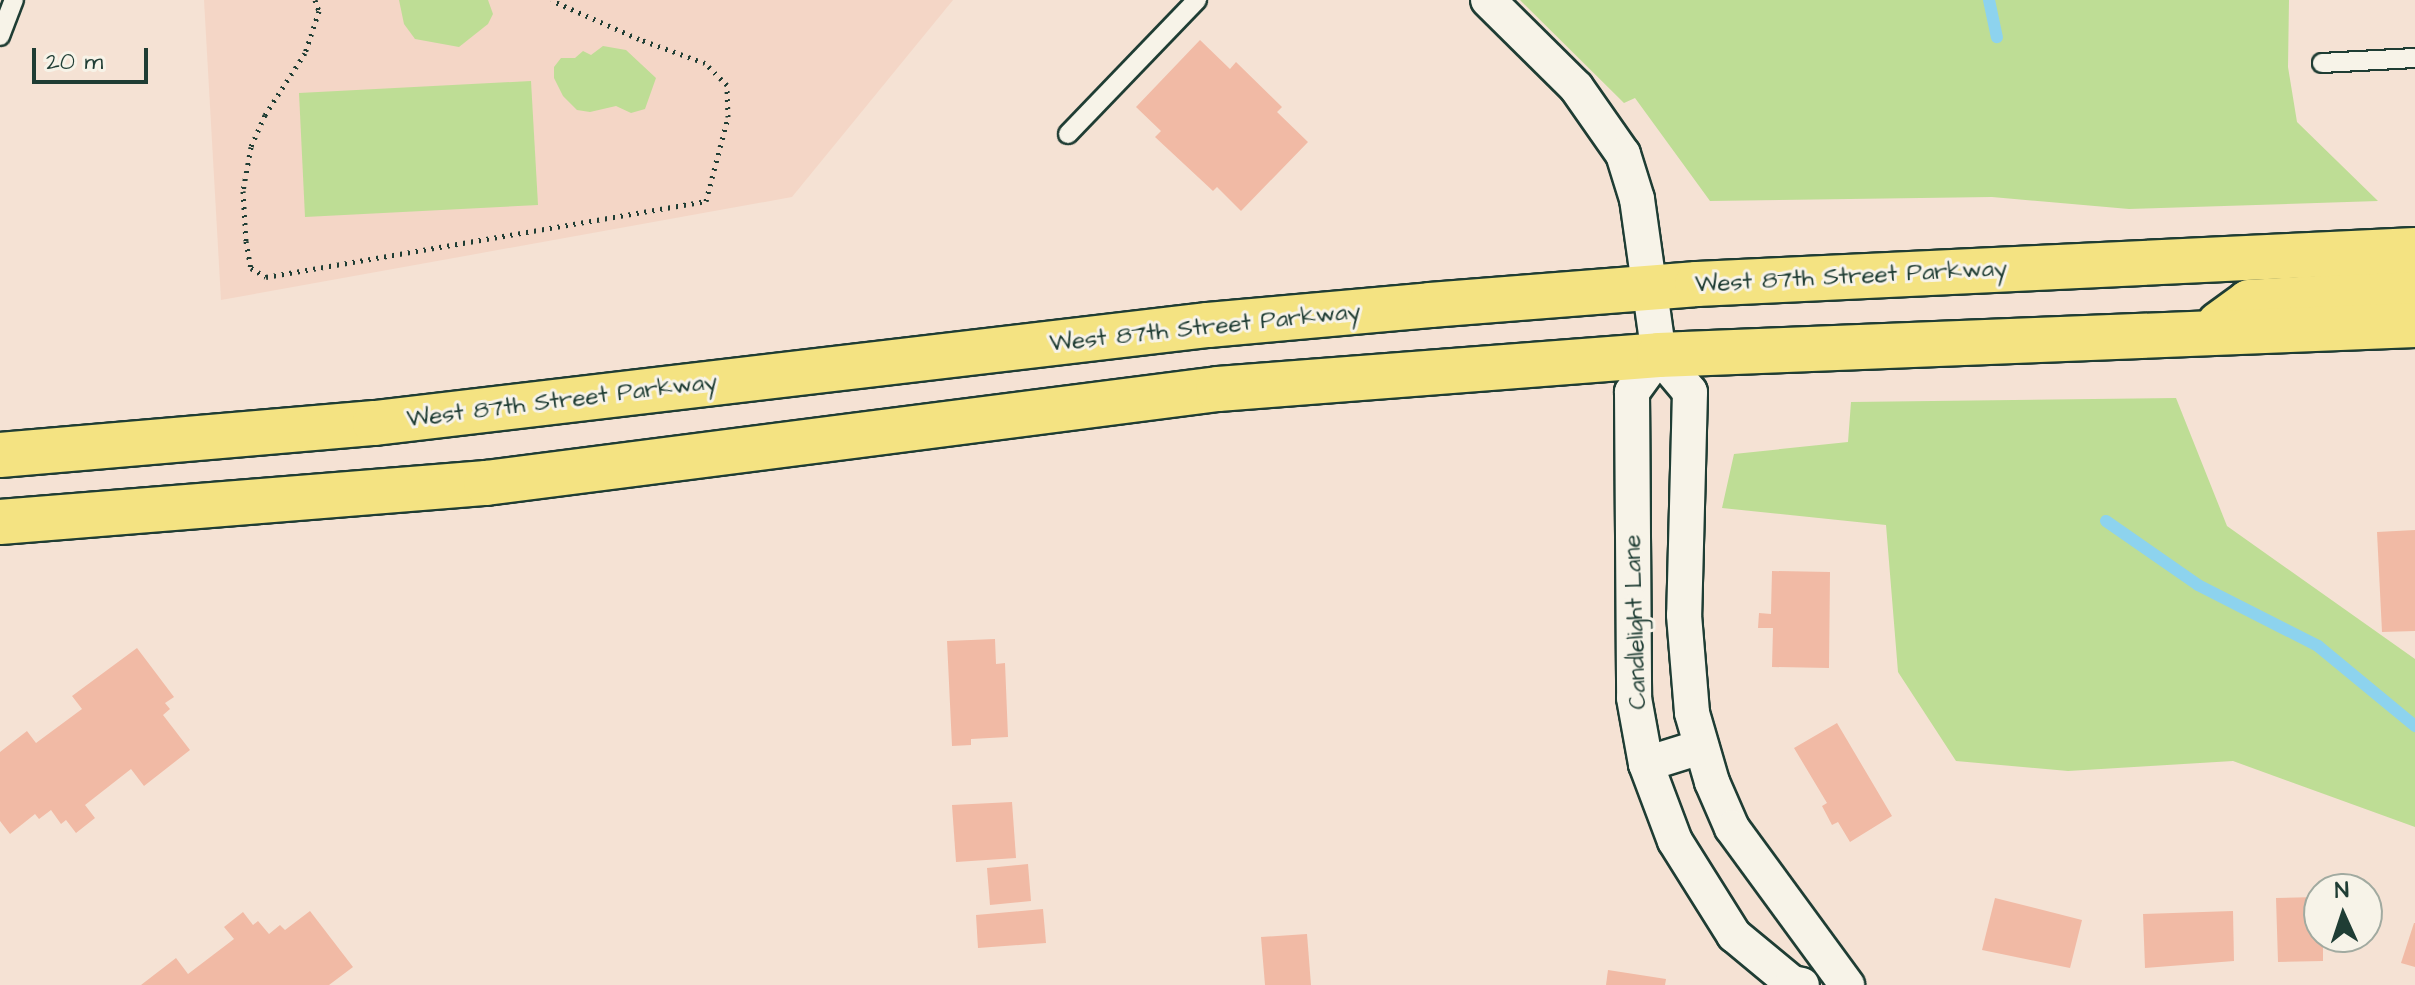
<!DOCTYPE html>
<html>
<head>
<meta charset="utf-8">
<style>
  body { margin:0 }
  #map { position:relative; width:2415px; height:985px; overflow:hidden; background:#f5e2d4; font-family:"Architects Daughter",sans-serif }
  div>[style] { position:absolute }
  [style*='--x'] { left:calc(var(--x)*1px); top:calc(var(--y)*1px); width:calc(var(--w)*1px); rotate:calc(var(--a)*1deg) }
  .built>* { inset:0; background:#f4d6c6 }
  .green>* { inset:0; background:#bedd95 }
  .stream>* { height:12px; margin:-6px; padding:0 6px; transform-origin:6px; border-radius:6px; background:#8dd3ee }
  .building>* { inset:0; background:#f1baa5 }
  .path>* { height:5px; margin-top:-2.5px; transform-origin:0; background:repeating-linear-gradient(90deg,#1f3d34 0 2px,transparent 0 8px) }
  .roads { filter:drop-shadow(2px 0 #1f3d34) drop-shadow(-2px 0 #1f3d34) drop-shadow(0 2px #1f3d34) drop-shadow(0 -2px #1f3d34) }
  .lane>* { height:18px; margin:-9px; padding:0 9px; transform-origin:9px; border-radius:9px; background:#f7f3e8 }
  .street>* { height:34px; margin:-17px; padding:0 17px; transform-origin:17px; border-radius:17px; background:#f7f3e8 }
  .primary>* { height:44px; margin:-22px; padding:0 22px; transform-origin:22px; border-radius:22px; background:#f4e382 }
  span { translate:-50% -50%; white-space:nowrap; text-align:center; line-height:1.15; -webkit-text-stroke:6px #f7f3e8; paint-order:stroke }
  .street-label { font-size:24px; color:#1f3d34 }
  .north { position:absolute; left:2303px; top:873px; width:80px; height:80px; box-sizing:border-box; background:#f7f3e8; border:2px solid #a1aaa0; border-radius:50%; rotate:357deg; font-size:22px; font-weight:700; line-height:32px; text-align:center; color:#1f3d34 }
  .north::after { content:''; display:block; margin:auto; width:28px; height:36px; background:#1f3d34; clip-path:polygon(50% 0,100% 100%,50% 72%,0 100%) }
  .scale { position:absolute; left:32px; top:48px; width:116px; height:36px; box-sizing:border-box; border:4px solid #1f3d34; border-top:0; padding-left:10px; font-size:24px; line-height:28px; white-space:nowrap; color:#1f3d34; -webkit-text-stroke:6px #f7f3e8; paint-order:stroke }
</style>
</head>
<body>
<div id="map">
  <div class="built">
    <div style="clip-path:polygon(204px 0,953px 0,792px 197px,221px 300px)"></div>
  </div>
  <div class="green">
    <div style="clip-path:polygon(399px 0,488px 0,493px 14px,488px 24px,459px 47px,415px 39px,404px 24px)"></div>
    <div style="clip-path:polygon(1520px 0,2289px 0,2288px 67px,2297px 122px,2378px 201px,2129px 209px,1992px 197px,1710px 201px,1635px 98px,1624px 103px)"></div>
    <div style="clip-path:polygon(603px 46px,626px 50px,656px 78px,645px 109px,631px 113px,616px 106px,590px 112px,577px 110px,563px 96px,554px 78px,554px 67px,561px 58px,575px 58px,583px 51px,591px 55px)"></div>
    <div style="clip-path:polygon(531px 81px,538px 205px,305px 217px,299px 93px)"></div>
    <div style="clip-path:polygon(2176px 398px,2227px 526px,2415px 659px,2415px 827px,2233px 761px,2068px 771px,1956px 761px,1898px 672px,1886px 525px,1722px 508px,1734px 454px,1848px 442px,1851px 402px)"></div>
  </div>
  <div class="stream">
    <div style="--x:1989;--y:0;--w:38;--a:78"></div>
    <div style="--x:2106;--y:521;--w:112;--a:34.8"></div>
    <div style="--x:2198;--y:585;--w:135;--a:26.9"></div>
    <div style="--x:2318;--y:646;--w:126;--a:39.5"></div>
  </div>
  <div class="building">
    <div style="clip-path:polygon(1200px 40px,1230px 69px,1236px 62px,1282px 107px,1277px 112px,1308px 142px,1241px 211px,1217px 187px,1213px 191px,1155px 137px,1161px 131px,1136px 107px)"></div>
    <div style="clip-path:polygon(2415px 530px,2415px 631px,2382px 632px,2377px 532px)"></div>
    <div style="clip-path:polygon(1772px 571px,1830px 572px,1829px 668px,1772px 667px,1773px 628px,1758px 628px,1759px 613px,1771px 614px)"></div>
    <div style="clip-path:polygon(995px 639px,996px 664px,1005px 663px,1008px 737px,971px 739px,971px 745px,952px 746px,947px 641px)"></div>
    <div style="clip-path:polygon(137px 648px,174px 697px,165px 703px,170px 709px,163px 715px,190px 750px,144px 786px,131px 769px,85px 805px,95px 818px,76px 833px,66px 820px,61px 824px,51px 810px,39px 819px,35px 814px,10px 834px,0 821px,0 752px,27px 731px,36px 743px,82px 709px,72px 696px)"></div>
    <div style="clip-path:polygon(1837px 723px,1892px 816px,1850px 842px,1838px 822px,1832px 825px,1822px 806px,1827px 803px,1794px 748px)"></div>
    <div style="clip-path:polygon(1012px 802px,1016px 858px,956px 862px,952px 805px)"></div>
    <div style="clip-path:polygon(1028px 864px,1031px 901px,990px 905px,987px 868px)"></div>
    <div style="clip-path:polygon(2319px 897px,2319px 937px,2362px 937px,2362px 944px,2323px 945px,2323px 961px,2278px 962px,2276px 898px)"></div>
    <div style="clip-path:polygon(1995px 898px,2082px 920px,2070px 968px,1982px 950px)"></div>
    <div style="clip-path:polygon(1043px 909px,1046px 943px,978px 948px,976px 915px)"></div>
    <div style="clip-path:polygon(310px 911px,353px 967px,329px 985px,141px 985px,176px 958px,188px 974px,234px 939px,224px 927px,243px 912px,253px 925px,258px 921px,269px 934px,280px 925px,285px 930px)"></div>
    <div style="clip-path:polygon(2233px 911px,2234px 961px,2145px 968px,2143px 914px)"></div>
    <div style="clip-path:polygon(2414px 923px,2415px 923px,2415px 967px,2401px 963px)"></div>
    <div style="clip-path:polygon(1307px 934px,1311px 985px,1265px 985px,1261px 937px)"></div>
    <div style="clip-path:polygon(1608px 970px,1666px 979px,1665px 985px,1606px 985px)"></div>
  </div>
  <div class="path">
    <div style="--x:315;--y:0;--w:12;--a:70"></div>
    <div style="--x:319;--y:11;--w:44;--a:108.4"></div>
    <div style="--x:305;--y:53;--w:74;--a:122.8"></div>
    <div style="--x:265;--y:115;--w:35;--a:114"></div>
    <div style="--x:251;--y:147;--w:45;--a:100.3"></div>
    <div style="--x:243;--y:191;--w:50;--a:86.6"></div>
    <div style="--x:246;--y:241;--w:27;--a:80"></div>
    <div style="--x:251;--y:268;--w:17;--a:31"></div>
    <div style="--x:266;--y:277;--w:447;--a:-9.8"></div>
    <div style="--x:706;--y:201;--w:87;--a:-75.3"></div>
    <div style="--x:728;--y:117;--w:32;--a:-92"></div>
    <div style="--x:727;--y:85;--w:31;--a:-135"></div>
    <div style="--x:705;--y:63;--w:70;--a:-160"></div>
    <div style="--x:639;--y:39;--w:96;--a:-156.1"></div>
  </div>
  <div class="roads">
    <div class="lane">
      <div style="--x:0;--y:36;--w:39;--a:-69"></div>
      <div style="--x:2322;--y:63;--w:93;--a:-3.1"></div>
      <div style="--x:1068;--y:134;--w:186;--a:-46.1"></div>
    </div>
    <div class="street">
      <div style="--x:1488;--y:0;--w:124;--a:44.7"></div>
      <div style="--x:1576;--y:87;--w:82;--a:55"></div>
      <div style="--x:1623;--y:154;--w:47;--a:72.7"></div>
      <div style="--x:1637;--y:199;--w:158;--a:82"></div>
      <div style="--x:1659;--y:355;--w:48;--a:50"></div>
      <div style="--x:1690;--y:392;--w:223;--a:91.5"></div>
      <div style="--x:1684;--y:615;--w:98;--a:85.3"></div>
      <div style="--x:1692;--y:713;--w:72;--a:73.8"></div>
      <div style="--x:1712;--y:782;--w:50;--a:66.5"></div>
      <div style="--x:1732;--y:828;--w:195;--a:53.8"></div>
      <div style="--x:1659;--y:355;--w:46;--a:126.1"></div>
      <div style="--x:1632;--y:392;--w:306;--a:89.6"></div>
      <div style="--x:1634;--y:698;--w:67;--a:79.7"></div>
      <div style="--x:1646;--y:764;--w:82;--a:69.4"></div>
      <div style="--x:1675;--y:841;--w:111;--a:57.9"></div>
      <div style="--x:1734;--y:935;--w:75;--a:39.6"></div>
      <div style="--x:1792;--y:983;--w:10;--a:11"></div>
      <div style="--x:1646;--y:764;--w:58;--a:-17.2"></div>
    </div>
    <div class="primary">
      <div style="--x:2219;--y:324;--w:37;--a:-36"></div>
      <div style="--x:2249;--y:302;--w:166;--a:-3.4"></div>
      <div style="--x:0;--y:455;--w:376;--a:-4.9"></div>
      <div style="--x:375;--y:423;--w:839;--a:-6.71"></div>
      <div style="--x:1208;--y:325;--w:223;--a:-5.1"></div>
      <div style="--x:1430;--y:305;--w:268;--a:-4.5"></div>
      <div style="--x:1697;--y:284;--w:719;--a:-2.71"></div>
      <div style="--x:0;--y:522;--w:488;--a:-4.6"></div>
      <div style="--x:486;--y:483;--w:738;--a:-7.32"></div>
      <div style="--x:1218;--y:389;--w:442;--a:-4.4"></div>
      <div style="--x:1659;--y:355;--w:757;--a:-2.27"></div>
    </div>
  </div>
  <div class="street-label">
    <span style="left:1851px;top:277px;rotate:-3deg">West 87th Street Parkway</span>
    <span style="left:1205px;top:328px;rotate:-6deg">West 87th Street Parkway</span>
    <span style="left:562px;top:401px;rotate:-7deg">West 87th Street Parkway</span>
    <span style="left:1636px;top:622px;rotate:-92deg">Candlelight Lane</span>
  </div>
  <div class="north">N</div>
  <div class="scale">20 m</div>
</div>
</body>
</html>
